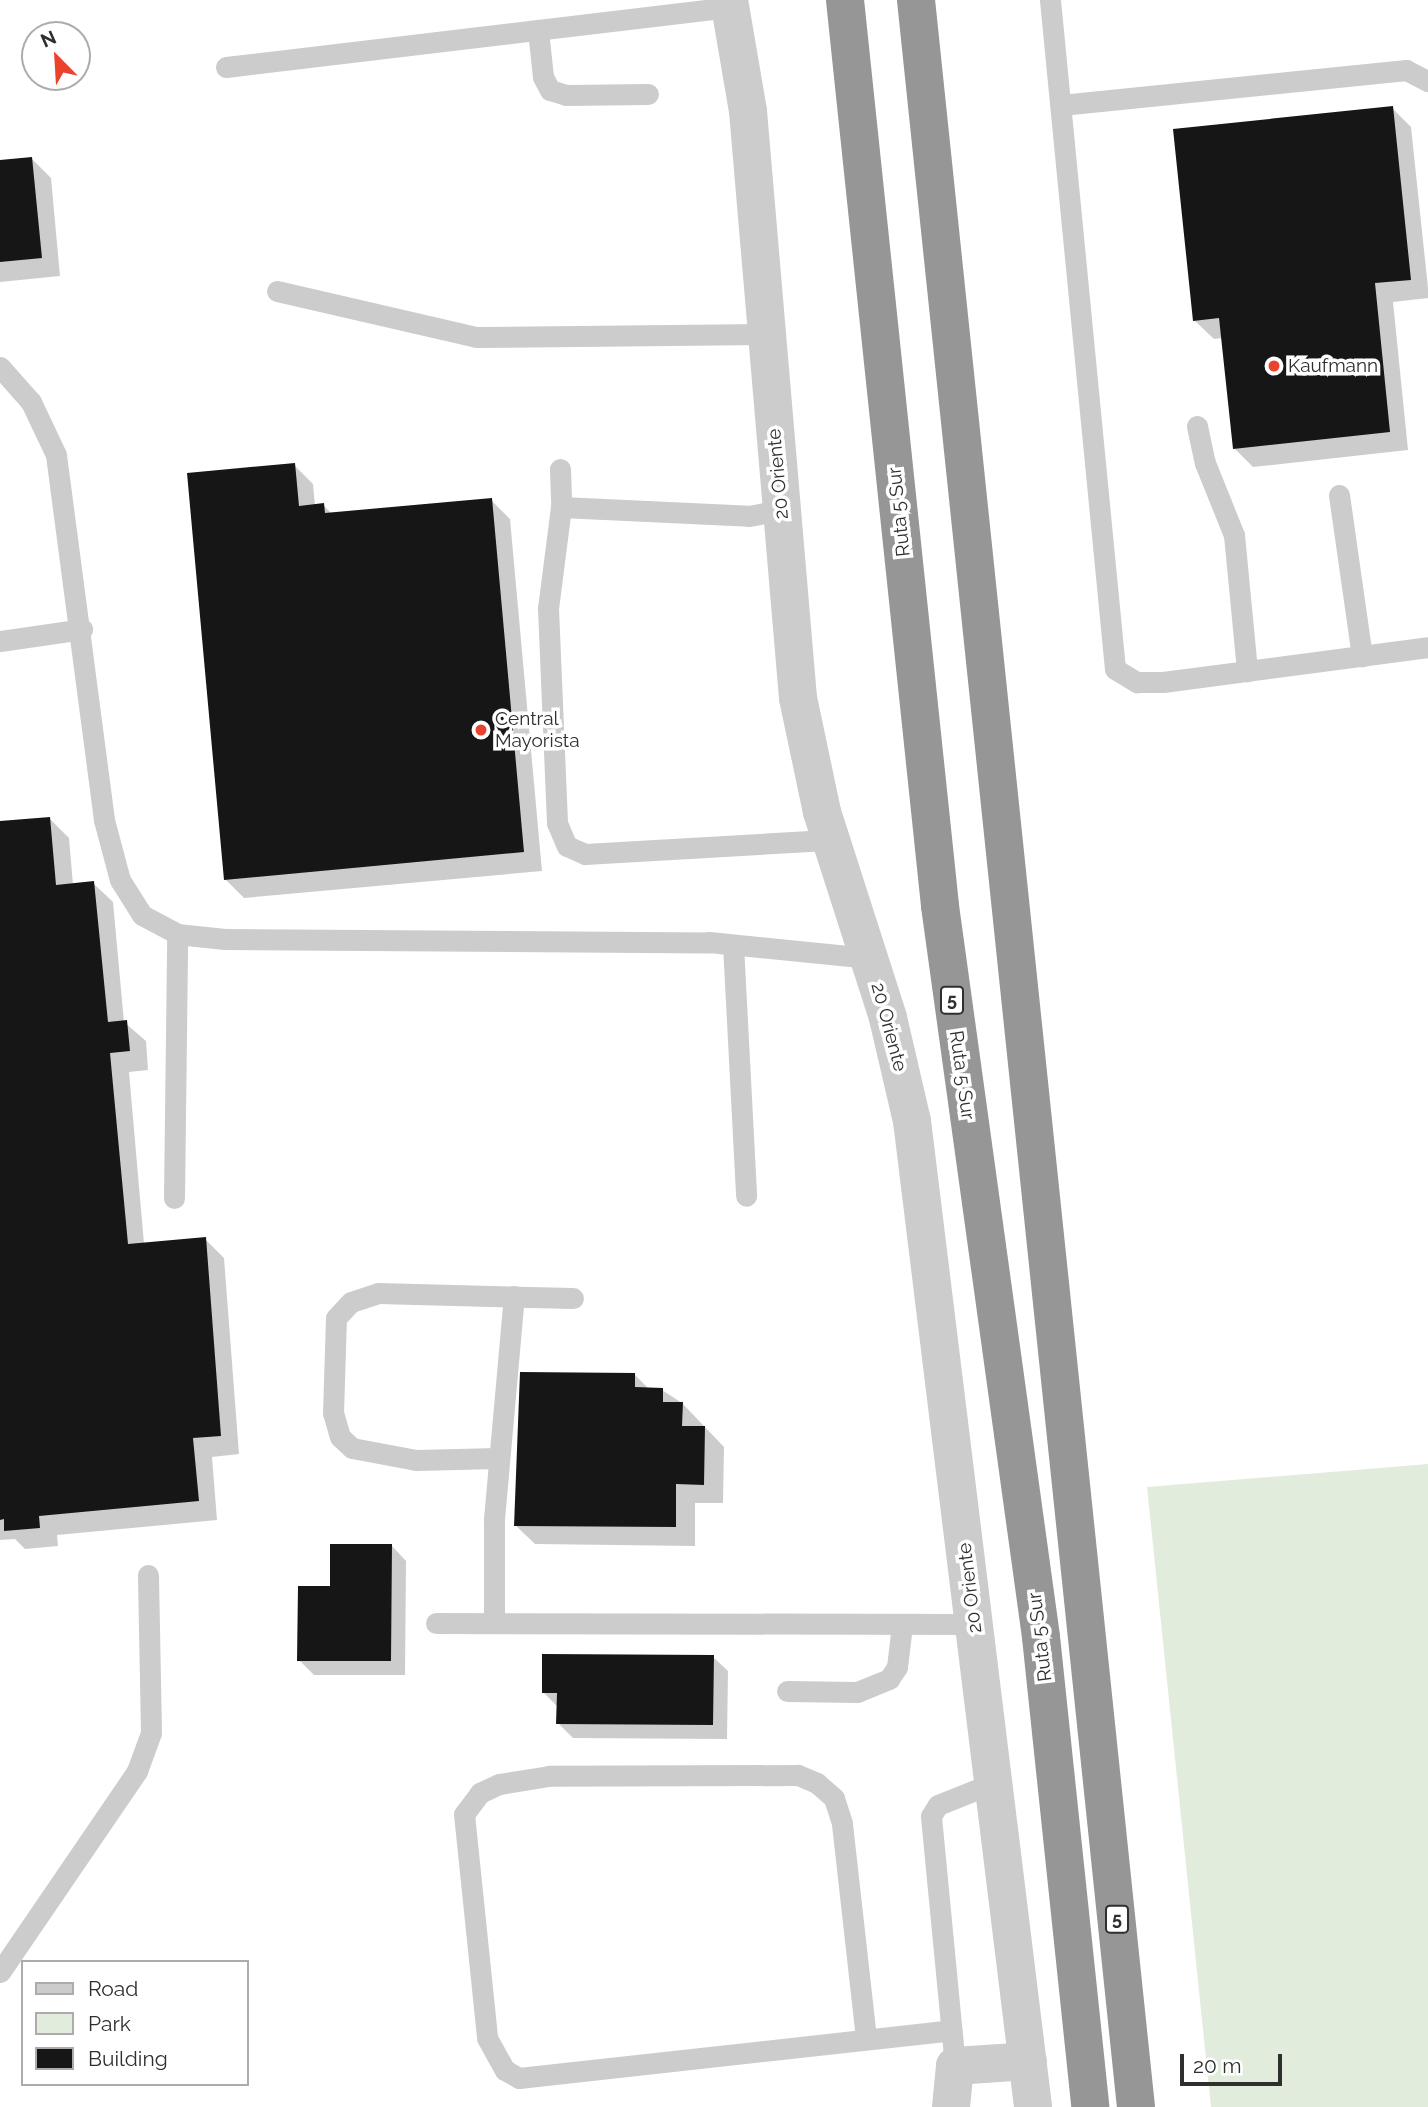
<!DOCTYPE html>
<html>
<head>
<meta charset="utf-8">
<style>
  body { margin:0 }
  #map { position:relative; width:1428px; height:2107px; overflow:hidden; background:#fff; font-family:Raleway,sans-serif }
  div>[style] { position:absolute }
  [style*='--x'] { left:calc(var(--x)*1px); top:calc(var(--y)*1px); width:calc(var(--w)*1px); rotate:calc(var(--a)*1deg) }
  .green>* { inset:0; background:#e2ecdc }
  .shadow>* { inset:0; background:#0003 }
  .building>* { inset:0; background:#161616 }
  .service>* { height:21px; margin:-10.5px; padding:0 10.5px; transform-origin:10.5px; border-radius:10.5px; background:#ccc }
  .minor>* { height:38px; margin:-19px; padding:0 19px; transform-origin:19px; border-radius:19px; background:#ccc }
  .tertiary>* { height:38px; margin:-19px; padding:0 19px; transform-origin:19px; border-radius:19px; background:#ccc }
  .motorway>* { height:38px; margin:-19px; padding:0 19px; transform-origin:19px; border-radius:19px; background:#969696 }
  .dots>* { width:19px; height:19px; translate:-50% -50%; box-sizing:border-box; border:4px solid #fff; border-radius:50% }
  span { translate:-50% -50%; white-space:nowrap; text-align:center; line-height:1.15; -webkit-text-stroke:7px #fff; paint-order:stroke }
  .shield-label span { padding:2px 5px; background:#fff; border:2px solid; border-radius:5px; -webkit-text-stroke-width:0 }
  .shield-label { font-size:18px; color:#2f2f2f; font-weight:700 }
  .poi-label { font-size:19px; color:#2f2f2f }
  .left { translate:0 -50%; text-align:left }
  .street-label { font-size:19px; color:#2f2f2f }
  .legend { position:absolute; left:21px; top:1960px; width:228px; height:126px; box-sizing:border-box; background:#fff; border:2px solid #acacac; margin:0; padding:9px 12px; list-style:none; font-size:21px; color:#2f2f2f }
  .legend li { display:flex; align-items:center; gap:14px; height:35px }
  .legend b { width:35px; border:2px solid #acacac }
  .north { position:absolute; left:21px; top:21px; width:70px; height:70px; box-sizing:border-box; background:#fff; border:2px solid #acacac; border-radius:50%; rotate:336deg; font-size:19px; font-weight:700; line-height:28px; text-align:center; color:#2f2f2f }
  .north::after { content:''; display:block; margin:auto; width:24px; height:32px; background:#ea422d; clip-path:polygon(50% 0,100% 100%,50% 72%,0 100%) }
  .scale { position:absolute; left:1180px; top:2054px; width:102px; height:32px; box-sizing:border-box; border:4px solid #2f2f2f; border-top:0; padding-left:9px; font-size:21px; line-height:24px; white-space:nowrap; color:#2f2f2f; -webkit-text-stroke:5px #fff; paint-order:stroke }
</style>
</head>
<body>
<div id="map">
  <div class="green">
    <div style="clip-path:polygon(1428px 1464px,1428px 2107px,1211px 2107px,1147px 1487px)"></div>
  </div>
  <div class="shadow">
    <div style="clip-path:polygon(1392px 108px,1411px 127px,1428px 288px,1428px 298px,1393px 302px,1408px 450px,1253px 467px,1234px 448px,1223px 338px,1214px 339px,1194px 320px)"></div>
    <div style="clip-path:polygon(32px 159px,51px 178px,60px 276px,0 282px,0 162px)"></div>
    <div style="clip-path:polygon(294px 465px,313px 484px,315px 506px,323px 505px,332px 514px,491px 500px,510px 519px,542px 871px,244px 898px,225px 879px)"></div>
    <div style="clip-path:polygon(50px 819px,69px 838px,73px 885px,93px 883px,113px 902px,124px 1022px,146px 1041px,148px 1070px,129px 1072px,144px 1244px,205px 1239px,224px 1258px,239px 1454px,212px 1457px,217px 1520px,57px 1535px,58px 1546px,25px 1549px,15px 1539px,0 1540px,0 823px)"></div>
    <div style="clip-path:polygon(634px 1374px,649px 1389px,662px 1390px,682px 1403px,724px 1447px,723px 1503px,695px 1503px,695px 1546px,535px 1544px,515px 1525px)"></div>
    <div style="clip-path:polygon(392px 1546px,406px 1561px,405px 1675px,314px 1675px,299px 1660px,332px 1588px)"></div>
    <div style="clip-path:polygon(713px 1657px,728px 1671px,727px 1739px,573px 1738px,558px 1723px,558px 1707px,543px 1692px)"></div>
  </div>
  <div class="building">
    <div style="clip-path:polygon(1393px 106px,1411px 280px,1375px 283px,1390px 432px,1233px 449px,1219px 318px,1193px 321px,1173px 129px)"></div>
    <div style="clip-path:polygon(32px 157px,42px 258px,0 262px,0 160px)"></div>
    <div style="clip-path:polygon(295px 463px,299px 506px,324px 503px,325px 513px,492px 498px,524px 852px,224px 880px,187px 473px)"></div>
    <div style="clip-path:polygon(50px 817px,56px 885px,94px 881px,108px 1022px,127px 1020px,130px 1051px,110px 1053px,128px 1244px,206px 1237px,221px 1436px,193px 1438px,199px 1501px,39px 1516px,40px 1528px,4px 1531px,4px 1519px,0 1520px,0 821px)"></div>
    <div style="clip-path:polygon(520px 1372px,635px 1373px,635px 1387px,663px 1388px,663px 1402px,683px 1402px,682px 1426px,705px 1426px,704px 1485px,676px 1484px,676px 1527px,514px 1526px)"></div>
    <div style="clip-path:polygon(330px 1544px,392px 1544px,391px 1661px,297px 1661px,298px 1586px,330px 1586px)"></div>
    <div style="clip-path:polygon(542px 1654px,714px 1655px,713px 1725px,556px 1724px,557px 1693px,542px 1693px)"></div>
  </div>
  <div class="service">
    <div style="--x:1050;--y:0;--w:672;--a:84.45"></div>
    <div style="--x:1115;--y:669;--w:26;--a:31"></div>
    <div style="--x:1137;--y:682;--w:26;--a:0"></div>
    <div style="--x:1163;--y:682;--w:267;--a:-7.5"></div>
    <div style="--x:538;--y:30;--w:47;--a:83.9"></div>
    <div style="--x:543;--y:77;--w:15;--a:62"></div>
    <div style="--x:550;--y:90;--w:17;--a:17"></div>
    <div style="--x:566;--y:95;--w:82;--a:-0.7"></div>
    <div style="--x:226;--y:67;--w:509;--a:-6.78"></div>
    <div style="--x:1061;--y:105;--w:347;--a:-5.8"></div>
    <div style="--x:1406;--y:70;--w:25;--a:27"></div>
    <div style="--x:277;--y:291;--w:204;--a:13"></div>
    <div style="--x:476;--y:337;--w:291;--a:-0.6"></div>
    <div style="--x:0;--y:367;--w:47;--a:48.5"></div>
    <div style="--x:31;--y:402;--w:59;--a:64.7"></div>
    <div style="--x:56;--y:455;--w:368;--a:82.5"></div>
    <div style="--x:104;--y:820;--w:62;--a:75.1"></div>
    <div style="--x:120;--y:880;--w:41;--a:57.8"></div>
    <div style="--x:142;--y:915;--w:40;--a:28"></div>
    <div style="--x:177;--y:934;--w:48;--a:5.9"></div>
    <div style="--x:225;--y:939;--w:484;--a:0.4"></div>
    <div style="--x:709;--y:942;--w:162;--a:5.7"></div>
    <div style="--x:1197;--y:426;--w:38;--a:78"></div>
    <div style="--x:1205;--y:463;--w:78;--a:68.1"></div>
    <div style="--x:1234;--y:535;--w:137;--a:84.5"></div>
    <div style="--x:560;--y:469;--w:38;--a:88"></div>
    <div style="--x:561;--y:507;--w:188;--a:2.7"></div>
    <div style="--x:749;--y:516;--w:33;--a:-11"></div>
    <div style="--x:1339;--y:495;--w:163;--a:81.9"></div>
    <div style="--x:561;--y:507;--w:102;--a:97.3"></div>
    <div style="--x:548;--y:608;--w:215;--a:87.6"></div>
    <div style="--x:557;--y:823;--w:25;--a:67"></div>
    <div style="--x:567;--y:846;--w:20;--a:24"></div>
    <div style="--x:585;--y:854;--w:246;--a:-3.3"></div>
    <div style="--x:0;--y:641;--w:83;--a:-8.3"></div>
    <div style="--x:733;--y:945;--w:251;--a:87"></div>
    <div style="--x:174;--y:1198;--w:264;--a:-89.3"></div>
    <div style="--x:498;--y:1458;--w:82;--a:178.6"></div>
    <div style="--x:416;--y:1460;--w:65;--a:-169.4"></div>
    <div style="--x:352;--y:1448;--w:16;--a:-137"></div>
    <div style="--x:340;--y:1437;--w:25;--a:-106"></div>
    <div style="--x:333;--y:1413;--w:95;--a:-88.2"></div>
    <div style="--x:336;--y:1318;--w:22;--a:-47"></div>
    <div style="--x:351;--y:1302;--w:28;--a:-18"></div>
    <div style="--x:378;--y:1293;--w:195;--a:1.5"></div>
    <div style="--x:436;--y:1623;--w:538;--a:0.11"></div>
    <div style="--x:494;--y:1623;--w:104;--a:-90"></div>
    <div style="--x:494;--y:1519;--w:224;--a:-84.9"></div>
    <div style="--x:787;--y:1691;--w:70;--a:0.8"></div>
    <div style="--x:857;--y:1692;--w:35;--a:-22"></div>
    <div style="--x:889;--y:1679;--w:14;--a:-56"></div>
    <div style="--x:897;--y:1667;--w:42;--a:-83.2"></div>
    <div style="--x:0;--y:1972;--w:243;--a:-55.7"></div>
    <div style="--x:137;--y:1771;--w:40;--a:-69.8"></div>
    <div style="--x:151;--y:1733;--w:158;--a:-91.1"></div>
    <div style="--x:866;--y:2038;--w:216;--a:-96.4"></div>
    <div style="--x:842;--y:1823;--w:26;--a:-108"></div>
    <div style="--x:834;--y:1798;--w:23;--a:-139"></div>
    <div style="--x:817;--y:1783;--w:21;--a:-157"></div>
    <div style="--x:798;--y:1775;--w:249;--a:179.8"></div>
    <div style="--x:549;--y:1776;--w:51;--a:170.9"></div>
    <div style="--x:499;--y:1784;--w:21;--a:155"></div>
    <div style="--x:480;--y:1793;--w:26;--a:127"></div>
    <div style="--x:464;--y:1814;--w:225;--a:84.1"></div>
    <div style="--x:487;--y:2038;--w:37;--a:61"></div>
    <div style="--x:505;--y:2070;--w:16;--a:30"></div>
    <div style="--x:519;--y:2078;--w:435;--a:-6.3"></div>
    <div style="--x:955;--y:2066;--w:251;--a:-95.5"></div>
    <div style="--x:931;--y:1816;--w:13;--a:-58"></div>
    <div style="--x:938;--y:1805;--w:59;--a:-21.8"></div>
  </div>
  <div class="minor">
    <div style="--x:951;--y:2107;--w:41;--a:-84.4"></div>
    <div style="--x:955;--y:2066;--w:73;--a:-3.9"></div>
  </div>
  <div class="tertiary">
    <div style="--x:729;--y:0;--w:113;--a:80.3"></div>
    <div style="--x:748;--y:111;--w:589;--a:85.13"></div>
    <div style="--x:798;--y:698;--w:116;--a:78.1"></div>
    <div style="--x:822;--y:812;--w:216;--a:72.2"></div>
    <div style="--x:888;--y:1018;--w:106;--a:76.9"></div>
    <div style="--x:912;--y:1121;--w:993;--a:83"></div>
  </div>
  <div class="motorway">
    <div style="--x:845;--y:0;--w:911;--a:84.01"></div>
    <div style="--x:940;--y:906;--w:738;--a:82.13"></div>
    <div style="--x:1041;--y:1637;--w:473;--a:84"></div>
    <div style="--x:916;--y:0;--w:2118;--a:84.04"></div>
  </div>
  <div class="dots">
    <div style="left:1274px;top:366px;background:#ea422d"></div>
    <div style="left:481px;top:730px;background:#ea422d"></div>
  </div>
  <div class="shield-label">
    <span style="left:952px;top:1000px">5</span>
    <span style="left:1117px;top:1919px">5</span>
  </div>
  <div class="poi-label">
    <span class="left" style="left:1288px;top:366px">Kaufmann</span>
    <span class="left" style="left:495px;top:730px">Central<br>Mayorista</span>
  </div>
  <div class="street-label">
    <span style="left:778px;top:474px;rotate:-95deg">20 Oriente</span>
    <span style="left:899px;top:512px;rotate:-96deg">Ruta 5 Sur</span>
    <span style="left:889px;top:1027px;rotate:75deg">20 Oriente</span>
    <span style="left:962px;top:1075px;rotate:82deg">Ruta 5 Sur</span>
    <span style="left:970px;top:1588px;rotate:-97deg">20 Oriente</span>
    <span style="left:1040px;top:1637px;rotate:-97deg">Ruta 5 Sur</span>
  </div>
  <ul class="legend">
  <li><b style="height:9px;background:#ccc"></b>Road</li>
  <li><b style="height:19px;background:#e2ecdc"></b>Park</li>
  <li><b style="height:19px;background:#161616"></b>Building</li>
  </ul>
  <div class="north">N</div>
  <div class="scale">20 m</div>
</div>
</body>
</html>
